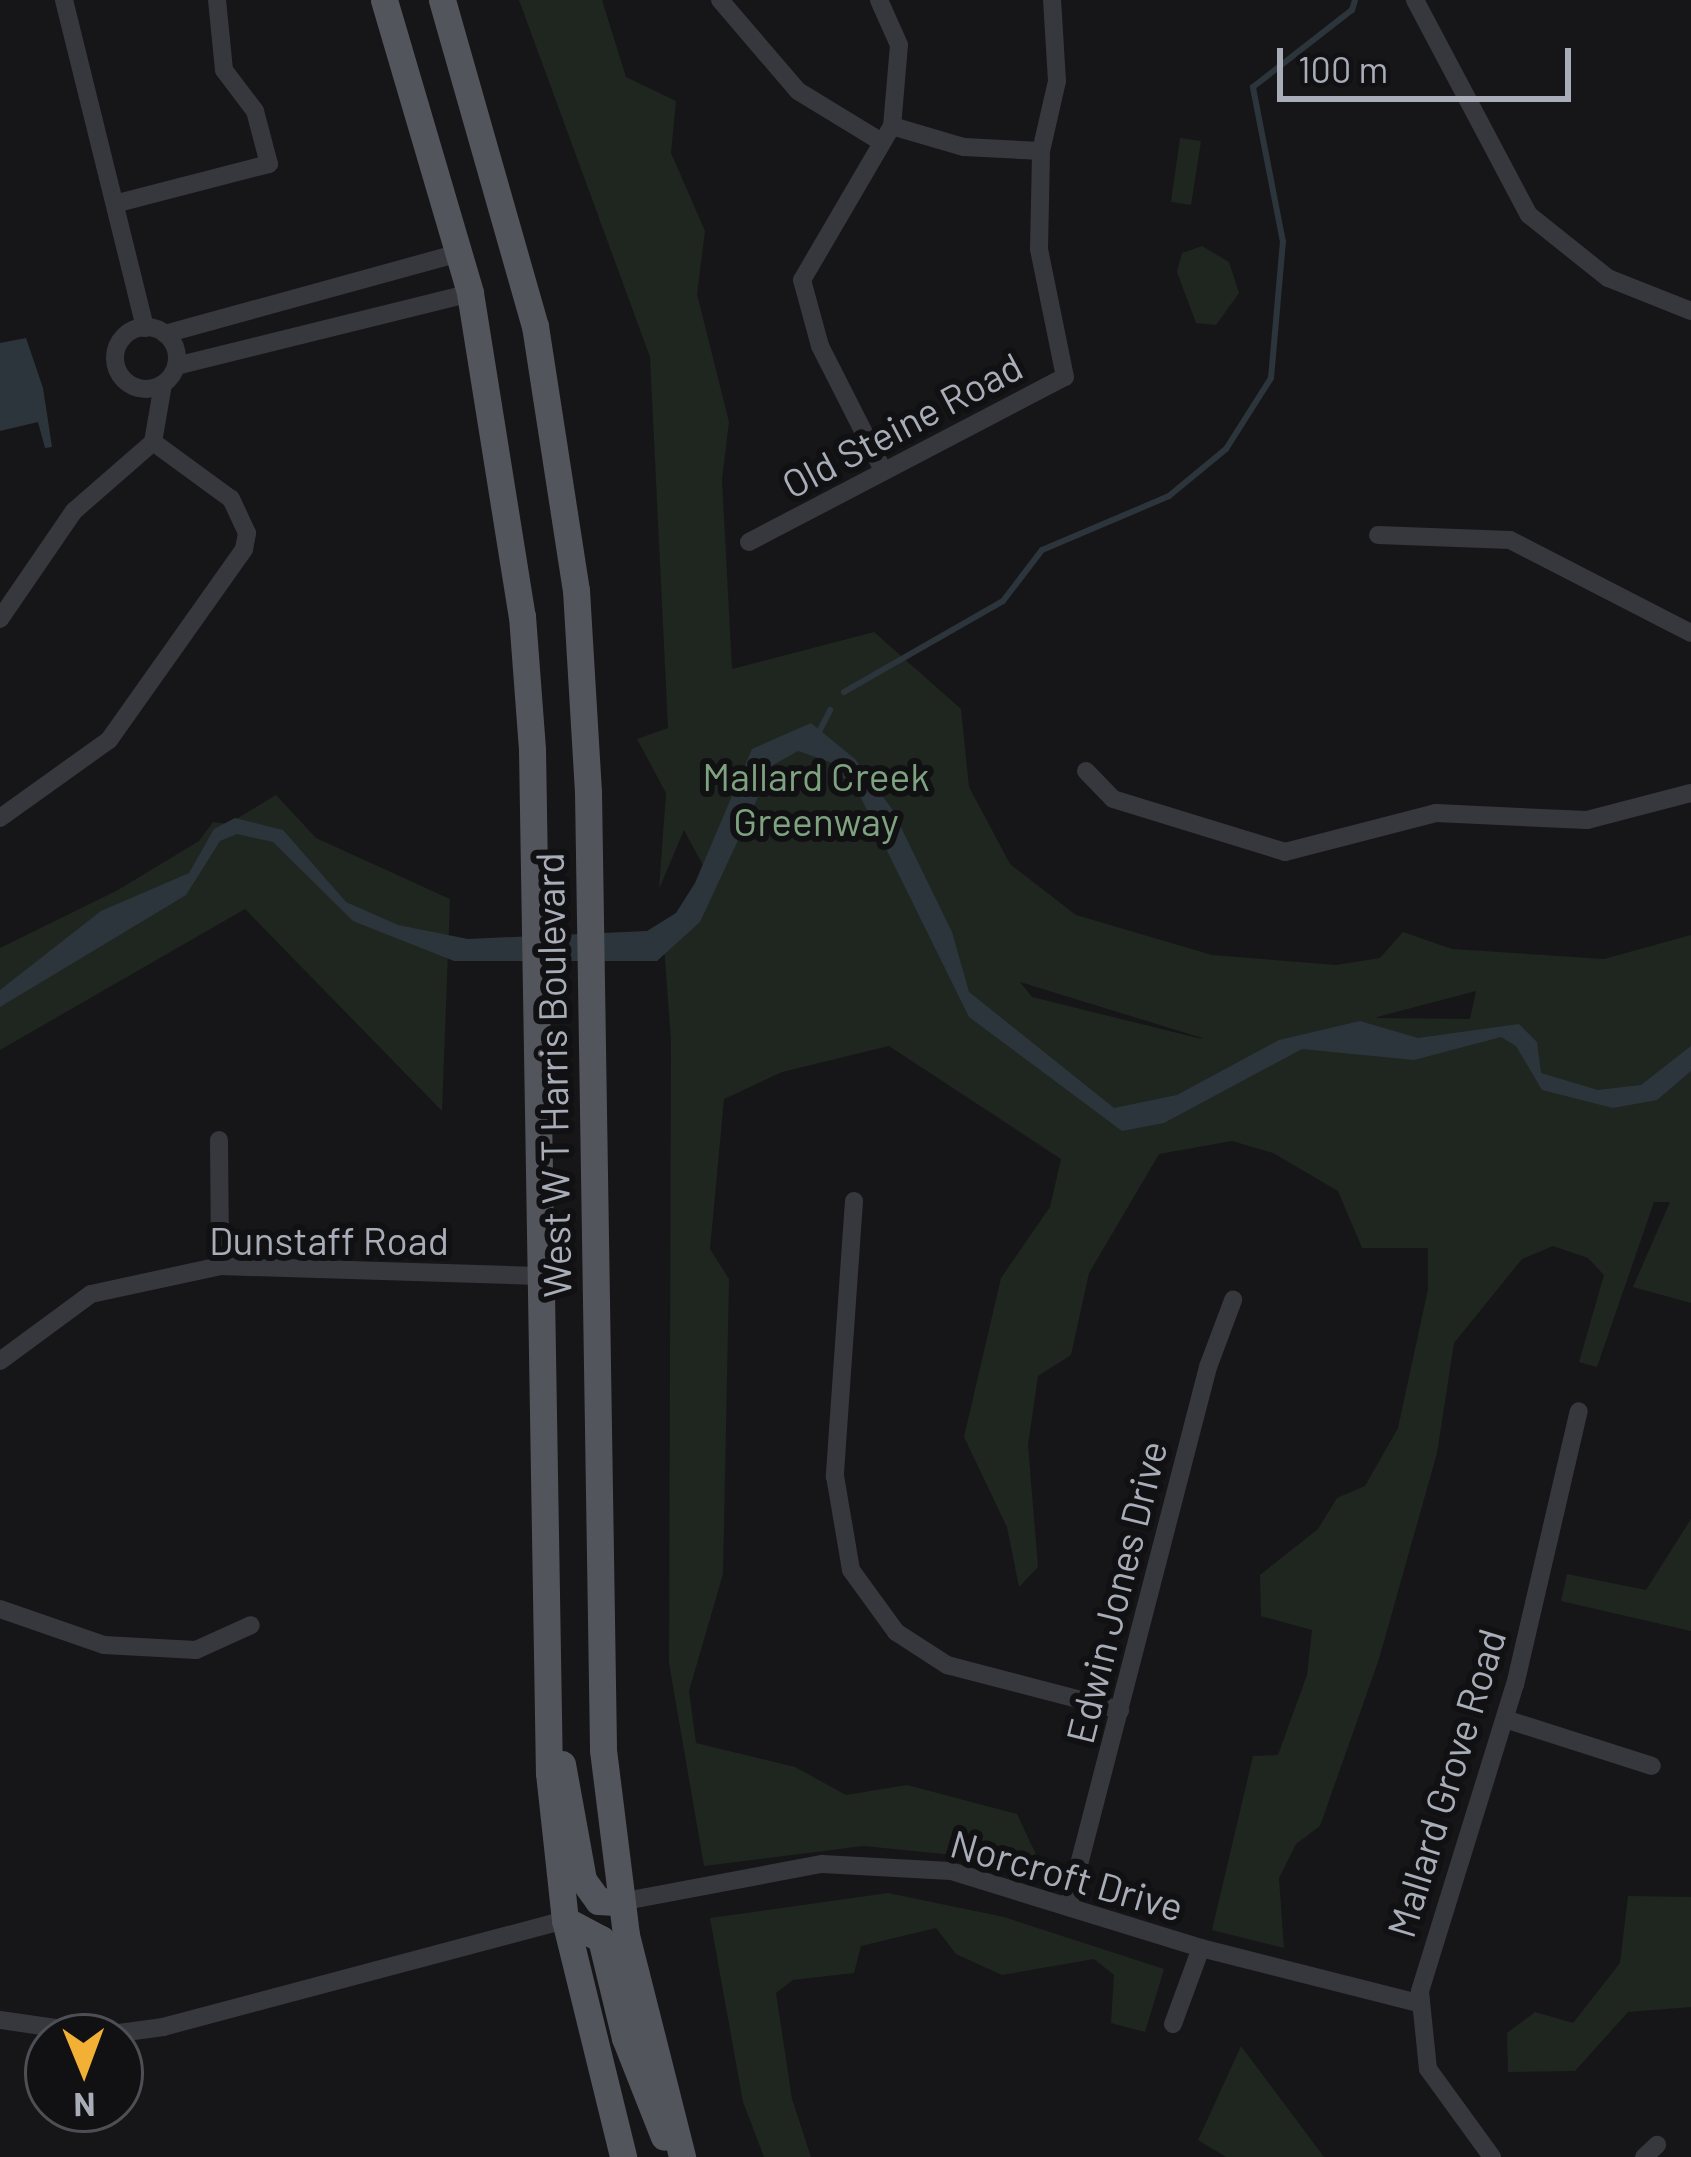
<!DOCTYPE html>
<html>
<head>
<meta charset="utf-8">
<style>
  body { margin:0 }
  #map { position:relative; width:1691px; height:2157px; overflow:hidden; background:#161618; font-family:Barlow,sans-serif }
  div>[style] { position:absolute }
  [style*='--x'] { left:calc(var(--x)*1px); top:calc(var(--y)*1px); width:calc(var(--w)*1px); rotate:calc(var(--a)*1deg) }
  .green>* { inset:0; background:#1e261f }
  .water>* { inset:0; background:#2c353c }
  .stream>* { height:6px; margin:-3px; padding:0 3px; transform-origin:3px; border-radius:3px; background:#2c353c }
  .minor>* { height:18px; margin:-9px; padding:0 9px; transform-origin:9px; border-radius:9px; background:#37383d }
  .minor>.ring { margin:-9px; padding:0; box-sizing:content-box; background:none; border:18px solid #37383d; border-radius:50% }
  .primary>* { height:27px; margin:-13.5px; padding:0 13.5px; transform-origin:13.5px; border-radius:13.5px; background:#53555c }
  span { translate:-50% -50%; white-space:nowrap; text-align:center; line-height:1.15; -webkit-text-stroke:12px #111113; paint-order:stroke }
  .street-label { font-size:39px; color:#a8adb8 }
  .park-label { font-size:39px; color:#7fa381 }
  .north { position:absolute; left:24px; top:2013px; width:120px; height:120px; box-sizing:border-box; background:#111113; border:3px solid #4d4f55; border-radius:50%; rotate:179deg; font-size:33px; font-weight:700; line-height:48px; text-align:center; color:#a8adb8 }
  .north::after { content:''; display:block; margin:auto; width:42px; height:54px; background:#f2b134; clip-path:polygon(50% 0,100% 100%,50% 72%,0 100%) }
  .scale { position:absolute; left:1277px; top:48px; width:294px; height:54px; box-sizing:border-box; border:6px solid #a8adb8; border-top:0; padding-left:15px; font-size:36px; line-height:42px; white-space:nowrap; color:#a8adb8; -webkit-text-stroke:9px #111113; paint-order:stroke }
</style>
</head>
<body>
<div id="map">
  <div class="green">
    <div style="clip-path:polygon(evenodd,519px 0,602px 0,626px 77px,676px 101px,671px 153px,705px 231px,697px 294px,729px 422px,722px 479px,732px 669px,874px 632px,961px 709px,969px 787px,1010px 864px,1076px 915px,1212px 955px,1336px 965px,1380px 958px,1403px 932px,1452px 949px,1604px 959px,1691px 935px,1691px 1303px,1633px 1287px,1670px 1202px,1654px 1202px,1597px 1367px,1579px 1362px,1604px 1275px,1588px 1258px,1553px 1246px,1522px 1259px,1454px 1343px,1437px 1453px,1379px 1659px,1320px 1826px,1296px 1844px,1279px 1878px,1284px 1948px,1212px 1930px,1253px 1756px,1278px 1755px,1307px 1675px,1312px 1630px,1261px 1616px,1260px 1575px,1318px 1529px,1337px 1498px,1365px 1486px,1398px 1428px,1428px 1289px,1428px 1248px,1362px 1248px,1338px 1191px,1273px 1153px,1232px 1141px,1159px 1154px,1089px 1273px,1071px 1355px,1038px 1376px,1028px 1445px,1038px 1567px,1019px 1587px,1007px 1527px,964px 1437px,1001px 1278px,1050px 1207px,1061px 1159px,889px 1046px,782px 1072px,724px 1099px,710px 1249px,729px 1279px,723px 1574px,689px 1691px,696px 1743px,795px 1767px,846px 1795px,907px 1785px,1017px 1814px,1048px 1880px,965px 1856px,863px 1846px,704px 1866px,669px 1663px,671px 1041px,663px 933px,705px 869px,684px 830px,659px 889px,666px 793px,637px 739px,668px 728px,650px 357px,519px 0,1020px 982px,1202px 1038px,1202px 1039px,1032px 997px,1020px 982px,519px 0,1476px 991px,1470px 1019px,1376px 1018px,1377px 1017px,1476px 991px)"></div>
    <div style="clip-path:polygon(1180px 138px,1201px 141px,1191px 205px,1171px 202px)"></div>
    <div style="clip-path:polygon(1202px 246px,1229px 262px,1239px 293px,1216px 325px,1196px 323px,1177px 272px,1182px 253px)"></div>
    <div style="clip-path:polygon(276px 795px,316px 838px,450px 899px,442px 1111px,245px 909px,0 1050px,0 948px,118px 890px,199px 841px,213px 822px,228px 824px)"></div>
    <div style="clip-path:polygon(1691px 1519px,1691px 1631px,1561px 1601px,1567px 1574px,1646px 1590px)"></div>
    <div style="clip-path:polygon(888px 1893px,1004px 1917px,1164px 1969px,1145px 2032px,1111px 2023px,1114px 1975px,1094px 1959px,1002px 1975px,956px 1954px,936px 1928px,861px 1946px,854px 1973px,793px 1980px,776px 1993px,792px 2099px,811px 2157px,764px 2157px,743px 2102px,710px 1918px)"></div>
    <div style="clip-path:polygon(1628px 1896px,1691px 1897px,1691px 2007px,1628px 2012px,1575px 2071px,1508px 2072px,1507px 2033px,1535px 2012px,1573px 2023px,1620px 1963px)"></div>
    <div style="clip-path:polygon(1241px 2046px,1324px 2157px,1226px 2157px,1198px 2140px)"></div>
  </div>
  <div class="water">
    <div style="clip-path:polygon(26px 338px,43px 388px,52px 447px,45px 448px,38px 422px,0 431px,0 343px)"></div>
    <div style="clip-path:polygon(811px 723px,855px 759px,892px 809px,952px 932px,969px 992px,1114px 1108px,1177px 1095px,1279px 1040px,1360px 1021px,1418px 1038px,1519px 1024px,1537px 1042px,1541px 1073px,1598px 1090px,1641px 1085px,1691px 1046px,1691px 1071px,1657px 1100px,1613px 1108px,1542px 1090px,1516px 1046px,1501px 1037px,1414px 1060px,1302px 1049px,1164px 1123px,1122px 1131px,969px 1017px,861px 798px,830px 762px,798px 751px,773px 765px,700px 922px,657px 961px,454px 961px,353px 921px,273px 842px,237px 834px,220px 841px,186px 895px,0 1007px,0 990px,101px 911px,189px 873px,214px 829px,235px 818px,283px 830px,346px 902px,398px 925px,468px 939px,647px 931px,676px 913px,695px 883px,752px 749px)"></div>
  </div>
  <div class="stream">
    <div style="--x:844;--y:692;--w:183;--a:-29.8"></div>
    <div style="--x:1003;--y:601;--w:64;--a:-52.6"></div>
    <div style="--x:1042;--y:550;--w:138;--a:-23"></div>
    <div style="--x:1169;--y:496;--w:74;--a:-39.5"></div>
    <div style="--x:1226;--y:449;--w:84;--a:-57.6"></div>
    <div style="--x:1271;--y:378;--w:137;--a:-85"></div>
    <div style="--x:1283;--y:242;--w:158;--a:-101"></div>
    <div style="--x:1253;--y:87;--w:125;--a:-37.9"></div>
    <div style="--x:1352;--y:10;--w:10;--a:-73"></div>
    <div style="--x:818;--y:734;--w:27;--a:-63"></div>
  </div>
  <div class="minor">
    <div style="--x:64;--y:0;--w:338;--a:76.1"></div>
    <div style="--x:720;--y:0;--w:120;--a:49.4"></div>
    <div style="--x:798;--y:91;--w:96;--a:31.4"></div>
    <div style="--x:879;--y:0;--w:49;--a:66"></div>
    <div style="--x:899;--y:45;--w:81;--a:94.9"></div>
    <div style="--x:892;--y:126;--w:178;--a:120.3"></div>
    <div style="--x:802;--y:280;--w:68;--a:74.7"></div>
    <div style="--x:820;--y:346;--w:139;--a:63.1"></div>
    <div style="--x:1415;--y:0;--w:243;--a:62.1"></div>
    <div style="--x:1529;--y:215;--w:101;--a:38.6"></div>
    <div style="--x:1608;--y:278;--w:89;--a:21.7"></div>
    <div style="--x:892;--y:126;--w:75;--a:16.3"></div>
    <div style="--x:964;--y:147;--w:77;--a:3"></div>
    <div style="--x:118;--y:203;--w:156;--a:-14.5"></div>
    <div style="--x:269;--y:164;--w:55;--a:-104.8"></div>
    <div style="--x:255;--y:111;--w:51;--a:-127.1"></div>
    <div style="--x:224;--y:70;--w:70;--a:-95.7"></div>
    <div class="ring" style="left:115px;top:327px;width:44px;height:44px"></div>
    <div style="--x:165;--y:334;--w:306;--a:-15.4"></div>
    <div style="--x:176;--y:366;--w:303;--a:-13.9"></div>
    <div style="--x:1378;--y:535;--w:132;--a:2.2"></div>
    <div style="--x:1510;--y:540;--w:203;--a:27.2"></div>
    <div style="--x:749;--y:542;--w:356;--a:-27.6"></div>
    <div style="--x:1065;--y:377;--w:131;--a:-101.5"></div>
    <div style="--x:1039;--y:249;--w:98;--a:-88.8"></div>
    <div style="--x:1041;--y:151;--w:72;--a:-77.1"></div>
    <div style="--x:1057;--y:81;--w:81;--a:-93.5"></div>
    <div style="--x:0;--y:619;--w:131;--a:-55.6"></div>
    <div style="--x:74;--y:511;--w:105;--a:-41.1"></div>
    <div style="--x:153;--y:442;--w:59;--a:-80.2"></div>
    <div style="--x:1086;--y:771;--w:39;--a:46"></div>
    <div style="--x:1113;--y:799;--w:180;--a:17.1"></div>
    <div style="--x:1285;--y:852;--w:156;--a:-14.5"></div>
    <div style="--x:1436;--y:813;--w:151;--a:2.7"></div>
    <div style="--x:1587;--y:820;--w:107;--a:-14.6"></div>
    <div style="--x:0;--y:818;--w:134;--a:-35.6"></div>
    <div style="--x:109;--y:740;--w:234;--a:-54.7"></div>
    <div style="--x:244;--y:549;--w:16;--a:-79"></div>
    <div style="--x:247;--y:533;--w:38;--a:-115"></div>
    <div style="--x:231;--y:499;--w:97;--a:-143.8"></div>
    <div style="--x:219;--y:1140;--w:126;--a:89.5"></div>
    <div style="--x:854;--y:1201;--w:276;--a:94"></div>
    <div style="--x:835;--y:1476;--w:95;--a:80.3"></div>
    <div style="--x:851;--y:1570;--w:77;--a:54"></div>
    <div style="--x:896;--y:1632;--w:61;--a:32.9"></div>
    <div style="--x:947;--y:1665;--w:179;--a:14.6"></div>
    <div style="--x:0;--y:1361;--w:113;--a:-36.4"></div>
    <div style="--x:91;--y:1294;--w:132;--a:-12.2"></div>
    <div style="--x:220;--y:1266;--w:318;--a:1.8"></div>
    <div style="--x:0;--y:1609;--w:110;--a:19.1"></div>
    <div style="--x:104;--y:1645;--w:92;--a:3.1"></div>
    <div style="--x:196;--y:1650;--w:60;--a:-24.4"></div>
    <div style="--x:1505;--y:1719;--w:154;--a:17.7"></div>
    <div style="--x:620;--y:1902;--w:206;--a:-10.7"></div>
    <div style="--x:822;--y:1864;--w:129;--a:3.1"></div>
    <div style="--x:951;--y:1871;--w:262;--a:17.1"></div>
    <div style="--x:1201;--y:1948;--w:225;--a:14.2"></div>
    <div style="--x:1069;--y:1903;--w:554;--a:-75.46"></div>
    <div style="--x:1208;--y:1367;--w:72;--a:-69.5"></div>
    <div style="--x:0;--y:2020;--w:105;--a:8.2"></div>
    <div style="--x:104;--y:2035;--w:60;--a:-7.7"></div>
    <div style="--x:163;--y:2027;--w:416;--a:-14.9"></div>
    <div style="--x:1173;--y:2024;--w:81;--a:-69.8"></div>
    <div style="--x:1492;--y:2157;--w:109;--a:-126"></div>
    <div style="--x:1428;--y:2069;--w:78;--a:-95.9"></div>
    <div style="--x:1420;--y:1991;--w:320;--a:-72.8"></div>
    <div style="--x:1515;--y:1685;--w:281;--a:-76.9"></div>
    <div style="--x:1644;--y:2157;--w:18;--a:-43"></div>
  </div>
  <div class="primary">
    <div style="--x:384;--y:0;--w:305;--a:73.6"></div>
    <div style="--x:470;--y:293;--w:327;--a:80.9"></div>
    <div style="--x:522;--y:616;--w:134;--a:85.7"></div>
    <div style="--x:532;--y:750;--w:1023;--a:89.05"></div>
    <div style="--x:549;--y:1773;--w:148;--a:83.8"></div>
    <div style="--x:565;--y:1920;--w:244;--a:76.2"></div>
    <div style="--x:442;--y:0;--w:339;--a:74.1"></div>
    <div style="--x:535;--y:326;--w:267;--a:81.2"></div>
    <div style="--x:576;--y:590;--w:202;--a:86.6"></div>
    <div style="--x:588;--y:792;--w:958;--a:89.1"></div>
    <div style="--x:603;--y:1750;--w:186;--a:82.9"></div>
    <div style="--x:626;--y:1935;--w:229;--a:75.8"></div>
    <div style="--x:562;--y:1764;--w:118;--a:79.7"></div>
    <div style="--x:583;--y:1880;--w:26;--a:54"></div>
    <div style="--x:598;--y:1901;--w:22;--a:3"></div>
    <div style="--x:565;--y:1920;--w:41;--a:27.8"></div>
    <div style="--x:601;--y:1939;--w:102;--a:76.4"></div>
    <div style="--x:625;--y:2038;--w:106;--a:68.5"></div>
  </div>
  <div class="street-label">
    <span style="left:902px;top:425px;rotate:-28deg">Old Steine Road</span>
    <span style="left:553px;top:1075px;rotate:-91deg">West W T Harris Boulevard</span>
    <span style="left:329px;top:1240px">Dunstaff Road</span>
    <span style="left:1116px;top:1592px;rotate:-76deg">Edwin Jones Drive</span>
    <span style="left:1446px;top:1783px;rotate:-73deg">Mallard Grove Road</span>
    <span style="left:1067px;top:1875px;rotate:16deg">Norcroft Drive</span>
  </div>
  <div class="park-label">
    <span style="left:816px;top:799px">Mallard Creek<br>Greenway</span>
  </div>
  <div class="north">N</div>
  <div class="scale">100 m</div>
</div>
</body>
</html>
